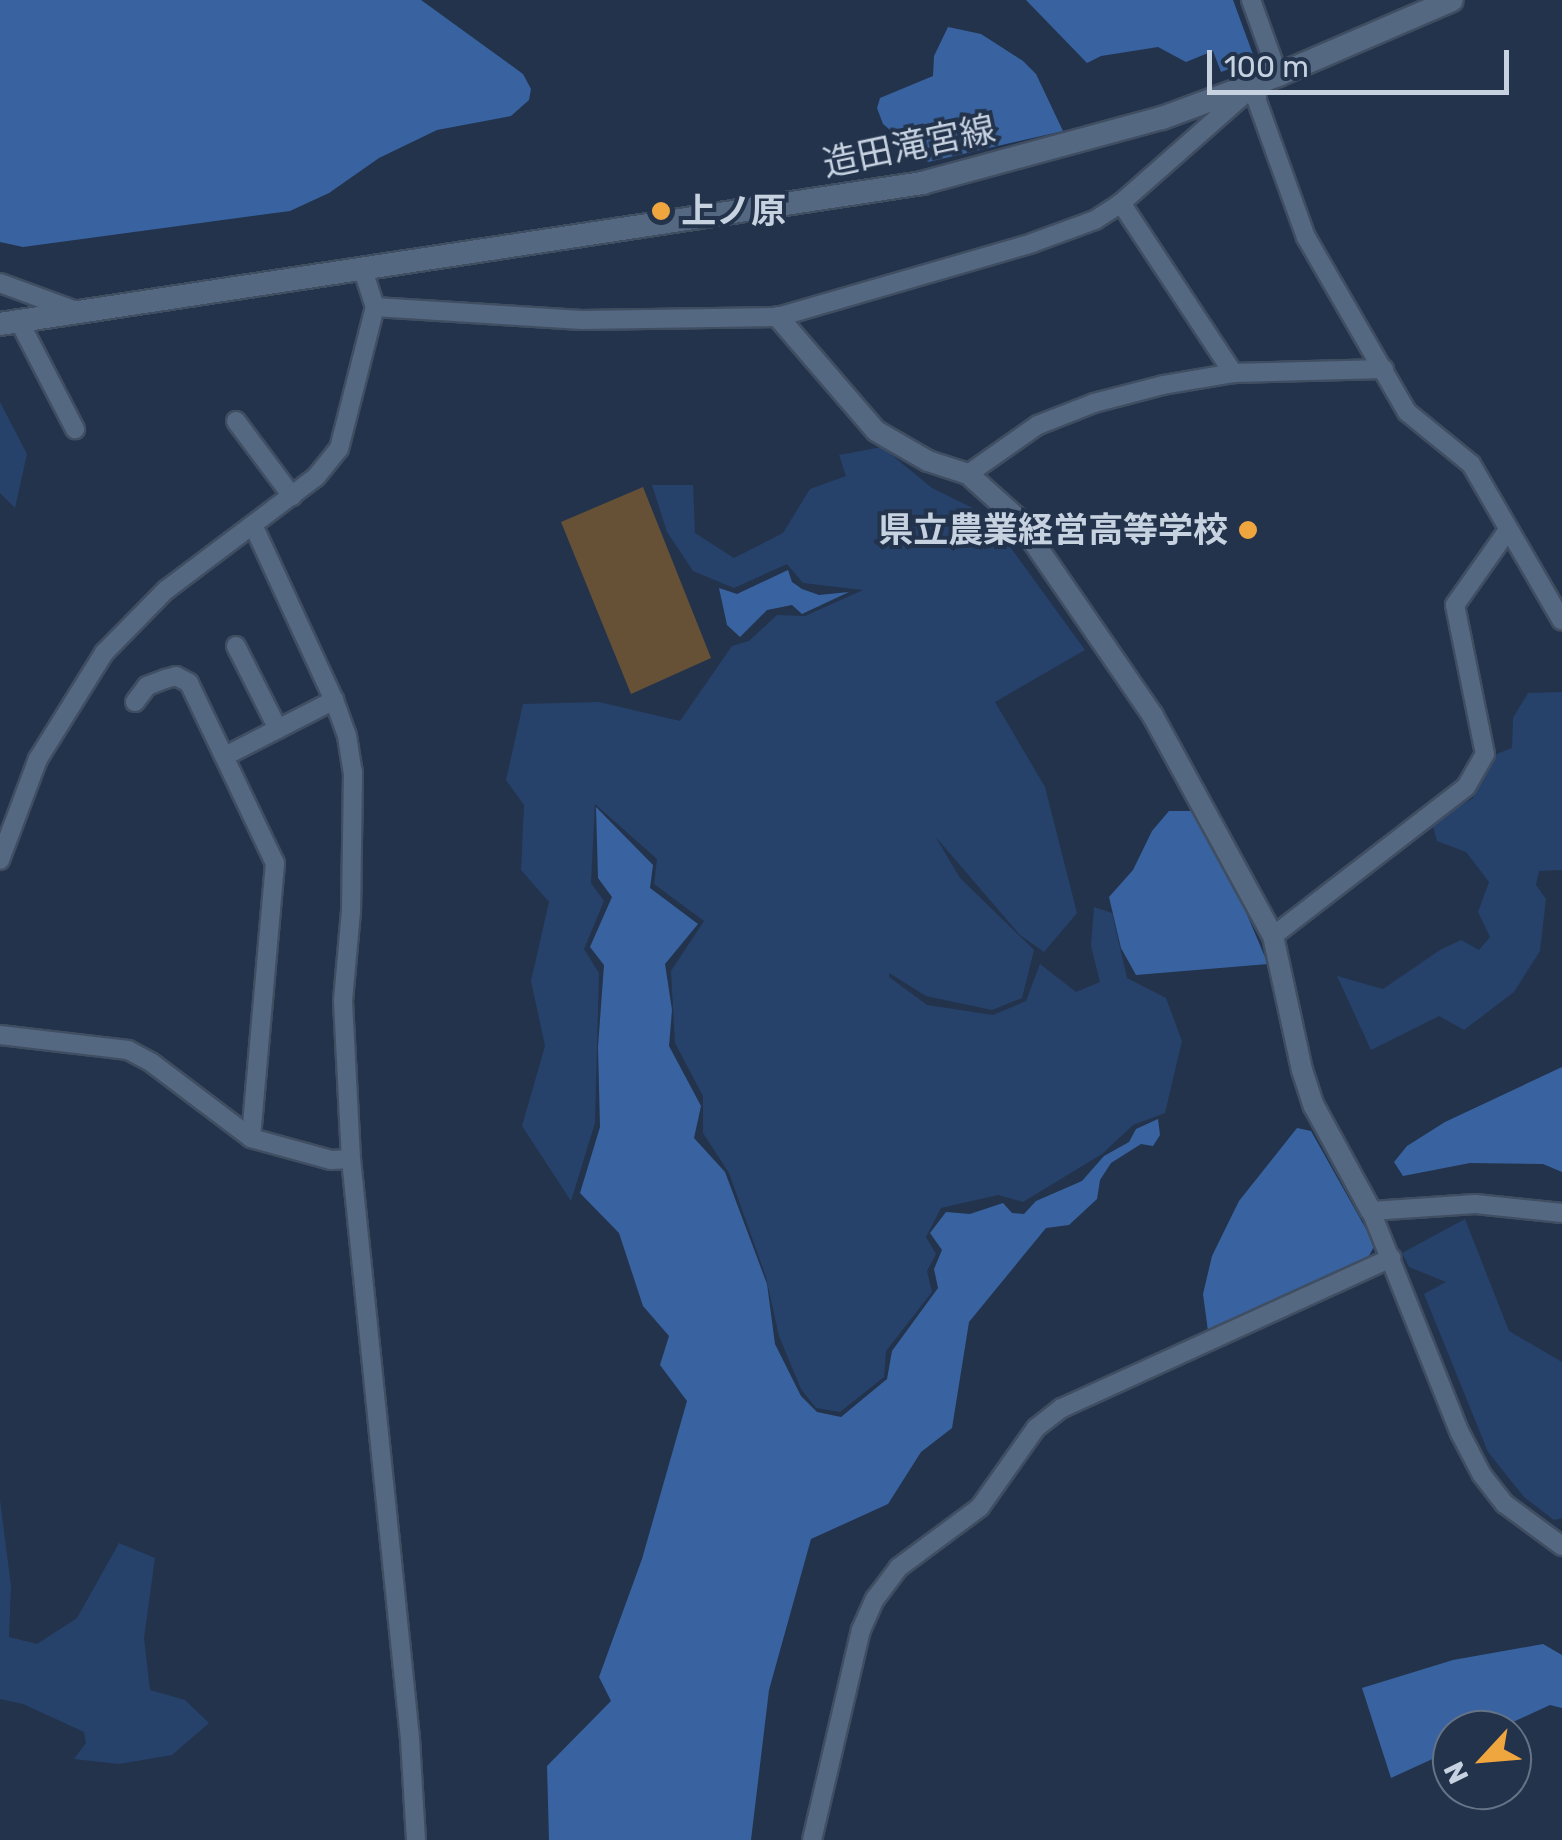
<!DOCTYPE html>
<html>
<head>
<meta charset="utf-8">
<style>
  body { margin:0 }
  #map { position:relative; width:1562px; height:1840px; overflow:hidden; background:#23334b; font-family:Rubik,"Noto Sans JP",sans-serif }
  div>[style] { position:absolute }
  [style*='--x'] { left:calc(var(--x)*1px); top:calc(var(--y)*1px); width:calc(var(--w)*1px); rotate:calc(var(--a)*1deg) }
  .green>* { inset:0; background:#26426b }
  .water>* { inset:0; background:#3963a0 }
  .building>* { inset:0; background:#665137 }
  .roads { filter:drop-shadow(2px 0 #404e62) drop-shadow(-2px 0 #404e62) drop-shadow(0 2px #404e62) drop-shadow(0 -2px #404e62) }
  .minor>* { height:18px; margin:-9px; padding:0 9px; transform-origin:9px; border-radius:9px; background:#556882 }
  .tertiary>* { height:20px; margin:-10px; padding:0 10px; transform-origin:10px; border-radius:10px; background:#556882 }
  .secondary>* { height:22px; margin:-11px; padding:0 11px; transform-origin:11px; border-radius:11px; background:#556882 }
  .dots>* { width:28px; height:28px; translate:-50% -50%; box-sizing:border-box; border:5px solid #23334b; border-radius:50% }
  span { translate:-50% -50%; white-space:nowrap; text-align:center; line-height:1.15; -webkit-text-stroke:8px #23334b; paint-order:stroke }
  .street-label { font-size:35px; color:#c7d2e1 }
  .poi-label { font-size:35px; color:#c7d2e1; font-weight:700 }
  .left { translate:0 -50%; text-align:left }
  .right { translate:-100% -50%; text-align:right }
  .north { position:absolute; left:1432px; top:1710px; width:100px; height:100px; box-sizing:border-box; background:#23334b; border:2px solid #657387; border-radius:50%; rotate:244deg; font-size:28px; font-weight:700; line-height:40px; text-align:center; color:#c7d2e1 }
  .north::after { content:''; display:block; margin:auto; width:35px; height:45px; background:#f0a63f; clip-path:polygon(50% 0,100% 100%,50% 72%,0 100%) }
  .scale { position:absolute; left:1207px; top:50px; width:302px; height:45px; box-sizing:border-box; border:5px solid #c7d2e1; border-top:0; padding-left:12px; font-size:30px; line-height:35px; white-space:nowrap; color:#c7d2e1; -webkit-text-stroke:8px #23334b; paint-order:stroke }
</style>
</head>
<body>
<div id="map">
  <div class="green">
    <div style="clip-path:polygon(0 402px,27px 454px,15px 508px,0 493px)"></div>
    <div style="clip-path:polygon(882px 447px,932px 488px,987px 515px,1085px 650px,995px 702px,1045px 787px,1077px 913px,1044px 952px,1020px 935px,935px 836px,960px 878px,1034px 950px,1022px 998px,992px 1010px,926px 996px,889px 973px,889px 977px,927px 1005px,993px 1015px,1026px 1001px,1040px 964px,1076px 992px,1100px 982px,1091px 946px,1094px 907px,1112px 913px,1127px 978px,1166px 998px,1182px 1041px,1165px 1113px,1133px 1125px,1102px 1154px,1023px 1202px,998px 1195px,941px 1208px,926px 1237px,936px 1254px,927px 1271px,932px 1292px,886px 1351px,884px 1377px,840px 1412px,816px 1408px,801px 1389px,779px 1336px,766px 1277px,729px 1173px,703px 1133px,703px 1096px,675px 1043px,671px 971px,704px 921px,654px 884px,657px 859px,595px 804px,591px 883px,604px 901px,584px 949px,599px 973px,595px 1123px,571px 1201px,522px 1126px,545px 1046px,531px 981px,549px 902px,521px 870px,524px 805px,506px 780px,523px 704px,599px 702px,680px 721px,732px 646px,749px 641px,777px 615px,805px 616px,863px 590px,803px 583px,787px 564px,734px 588px,693px 571px,667px 532px,652px 485px,693px 485px,695px 533px,734px 558px,783px 533px,810px 489px,846px 476px,839px 455px)"></div>
    <div style="clip-path:polygon(1562px 692px,1562px 870px,1539px 871px,1536px 885px,1546px 899px,1540px 951px,1514px 992px,1464px 1030px,1439px 1016px,1371px 1050px,1337px 976px,1383px 989px,1440px 950px,1461px 940px,1479px 950px,1490px 937px,1478px 912px,1489px 882px,1466px 852px,1437px 841px,1432px 823px,1473px 798px,1494px 755px,1512px 748px,1513px 718px,1528px 693px)"></div>
    <div style="clip-path:polygon(1465px 1219px,1509px 1331px,1562px 1362px,1562px 1518px,1554px 1520px,1524px 1497px,1488px 1452px,1424px 1294px,1446px 1282px,1409px 1267px,1402px 1253px)"></div>
    <div style="clip-path:polygon(0 1500px,11px 1586px,9px 1637px,37px 1644px,77px 1618px,119px 1543px,155px 1558px,144px 1638px,150px 1690px,185px 1700px,209px 1723px,172px 1755px,119px 1764px,74px 1759px,86px 1743px,84px 1732px,23px 1704px,0 1699px)"></div>
  </div>
  <div class="water">
    <div style="clip-path:polygon(0 0,421px 0,523px 74px,531px 89px,529px 100px,511px 116px,437px 130px,379px 158px,329px 193px,290px 211px,23px 247px,0 242px)"></div>
    <div style="clip-path:polygon(1026px 0,1233px 0,1255px 60px,1221px 72px,1213px 51px,1186px 62px,1158px 47px,1101px 56px,1087px 63px)"></div>
    <div style="clip-path:polygon(948px 27px,981px 34px,1023px 61px,1036px 74px,1063px 131px,928px 162px,883px 124px,877px 108px,880px 98px,933px 76px,934px 56px)"></div>
    <div style="clip-path:polygon(788px 570px,792px 582px,802px 589px,819px 595px,849px 592px,802px 614px,792px 605px,767px 610px,740px 637px,727px 625px,719px 588px,737px 594px)"></div>
    <div style="clip-path:polygon(596px 807px,653px 865px,650px 888px,698px 924px,665px 964px,672px 1010px,669px 1046px,701px 1106px,694px 1138px,725px 1172px,767px 1284px,775px 1344px,801px 1396px,817px 1412px,841px 1417px,887px 1379px,892px 1351px,938px 1288px,934px 1269px,942px 1250px,930px 1233px,946px 1212px,970px 1214px,1003px 1203px,1012px 1213px,1024px 1214px,1036px 1201px,1082px 1181px,1104px 1156px,1129px 1142px,1136px 1129px,1158px 1119px,1160px 1135px,1153px 1146px,1141px 1144px,1111px 1163px,1100px 1180px,1097px 1199px,1069px 1225px,1046px 1228px,969px 1322px,952px 1428px,921px 1452px,888px 1504px,811px 1539px,769px 1690px,751px 1840px,549px 1840px,547px 1766px,611px 1701px,599px 1677px,642px 1559px,687px 1401px,660px 1365px,669px 1336px,643px 1306px,619px 1233px,580px 1193px,600px 1127px,598px 1047px,604px 965px,590px 947px,612px 897px,598px 878px)"></div>
    <div style="clip-path:polygon(1169px 811px,1192px 811px,1234px 884px,1268px 964px,1136px 975px,1121px 948px,1109px 897px,1133px 870px,1152px 831px)"></div>
    <div style="clip-path:polygon(1562px 1067px,1562px 1172px,1543px 1164px,1470px 1163px,1403px 1176px,1394px 1162px,1407px 1146px,1445px 1122px)"></div>
    <div style="clip-path:polygon(1297px 1128px,1311px 1131px,1375px 1245px,1366px 1261px,1208px 1331px,1203px 1294px,1212px 1256px,1239px 1201px)"></div>
    <div style="clip-path:polygon(1543px 1644px,1562px 1655px,1562px 1708px,1550px 1705px,1496px 1730px,1452px 1730px,1452px 1750px,1391px 1778px,1362px 1688px,1453px 1660px)"></div>
  </div>
  <div class="building">
    <div style="clip-path:polygon(643px 487px,711px 658px,631px 694px,561px 522px)"></div>
  </div>
  <div class="roads">
    <div class="minor">
      <div style="--x:1251;--y:0;--w:80;--a:70.2"></div>
      <div style="--x:1257;--y:83;--w:18;--a:90"></div>
      <div style="--x:1257;--y:101;--w:145;--a:70.2"></div>
      <div style="--x:1306;--y:237;--w:202;--a:60"></div>
      <div style="--x:1407;--y:412;--w:82;--a:39.1"></div>
      <div style="--x:1471;--y:464;--w:181;--a:59.9"></div>
      <div style="--x:1121;--y:203;--w:204;--a:56.6"></div>
      <div style="--x:0;--y:283;--w:84;--a:20.2"></div>
      <div style="--x:375;--y:307;--w:207;--a:3.6"></div>
      <div style="--x:582;--y:320;--w:196;--a:-0.9"></div>
      <div style="--x:778;--y:317;--w:265;--a:-16.2"></div>
      <div style="--x:1032;--y:243;--w:67;--a:-20.1"></div>
      <div style="--x:1095;--y:220;--w:31;--a:-33"></div>
      <div style="--x:1121;--y:203;--w:171;--a:-41.4"></div>
      <div style="--x:19;--y:321;--w:122;--a:62.6"></div>
      <div style="--x:236;--y:421;--w:94;--a:53.3"></div>
      <div style="--x:968;--y:474;--w:85;--a:-35"></div>
      <div style="--x:1038;--y:425;--w:60;--a:-21.4"></div>
      <div style="--x:1094;--y:403;--w:71;--a:-14.6"></div>
      <div style="--x:1163;--y:385;--w:71;--a:-9.7"></div>
      <div style="--x:1233;--y:373;--w:151;--a:-1.5"></div>
      <div style="--x:254;--y:527;--w:191;--a:65.2"></div>
      <div style="--x:334;--y:700;--w:38;--a:70"></div>
      <div style="--x:347;--y:736;--w:36;--a:81"></div>
      <div style="--x:353;--y:772;--w:139;--a:90.8"></div>
      <div style="--x:351;--y:911;--w:90;--a:95.1"></div>
      <div style="--x:343;--y:1001;--w:158;--a:87.1"></div>
      <div style="--x:351;--y:1159;--w:583;--a:84.19"></div>
      <div style="--x:410;--y:1739;--w:101;--a:86.6"></div>
      <div style="--x:236;--y:646;--w:93;--a:63.2"></div>
      <div style="--x:135;--y:702;--w:20;--a:-53"></div>
      <div style="--x:147;--y:686;--w:19;--a:-21"></div>
      <div style="--x:165;--y:679;--w:11;--a:-15"></div>
      <div style="--x:176;--y:676;--w:15;--a:28"></div>
      <div style="--x:189;--y:683;--w:199;--a:64.5"></div>
      <div style="--x:275;--y:863;--w:276;--a:95"></div>
      <div style="--x:233;--y:752;--w:114;--a:-27.2"></div>
      <div style="--x:0;--y:860;--w:108;--a:-69.4"></div>
      <div style="--x:38;--y:759;--w:125;--a:-58.1"></div>
      <div style="--x:104;--y:653;--w:88;--a:-45.5"></div>
      <div style="--x:166;--y:590;--w:188;--a:-37"></div>
      <div style="--x:316;--y:477;--w:36;--a:-51"></div>
      <div style="--x:339;--y:449;--w:146;--a:-75.8"></div>
      <div style="--x:375;--y:307;--w:40;--a:-108"></div>
      <div style="--x:1273;--y:936;--w:244;--a:-37.7"></div>
      <div style="--x:1466;--y:787;--w:38;--a:-60"></div>
      <div style="--x:1485;--y:754;--w:152;--a:-101.4"></div>
      <div style="--x:1455;--y:605;--w:92;--a:-54.8"></div>
      <div style="--x:0;--y:1035;--w:129;--a:6.7"></div>
      <div style="--x:128;--y:1050;--w:27;--a:28"></div>
      <div style="--x:152;--y:1063;--w:124;--a:37.1"></div>
      <div style="--x:251;--y:1138;--w:83;--a:15.4"></div>
      <div style="--x:331;--y:1160;--w:20;--a:-3"></div>
      <div style="--x:1562;--y:1213;--w:87;--a:-174.1"></div>
      <div style="--x:1475;--y:1204;--w:104;--a:176.1"></div>
      <div style="--x:1371;--y:1211;--w:239;--a:68.2"></div>
      <div style="--x:1460;--y:1433;--w:47;--a:62.4"></div>
      <div style="--x:1482;--y:1475;--w:37;--a:52"></div>
      <div style="--x:1505;--y:1504;--w:71;--a:36.4"></div>
      <div style="--x:812;--y:1840;--w:216;--a:-76.9"></div>
      <div style="--x:861;--y:1630;--w:34;--a:-66"></div>
      <div style="--x:875;--y:1599;--w:39;--a:-53"></div>
      <div style="--x:898;--y:1568;--w:102;--a:-36.6"></div>
      <div style="--x:980;--y:1507;--w:97;--a:-54.7"></div>
      <div style="--x:1036;--y:1428;--w:33;--a:-38"></div>
      <div style="--x:1062;--y:1408;--w:362;--a:-24.5"></div>
    </div>
    <div class="tertiary">
      <div style="--x:778;--y:317;--w:150;--a:49.3"></div>
      <div style="--x:876;--y:431;--w:60;--a:30"></div>
      <div style="--x:928;--y:461;--w:42;--a:18"></div>
      <div style="--x:968;--y:474;--w:66;--a:41.9"></div>
      <div style="--x:1017;--y:518;--w:240;--a:55.5"></div>
      <div style="--x:1153;--y:716;--w:251;--a:61.4"></div>
      <div style="--x:1273;--y:936;--w:137;--a:77.8"></div>
      <div style="--x:1302;--y:1070;--w:38;--a:72"></div>
      <div style="--x:1314;--y:1106;--w:119;--a:61.5"></div>
    </div>
    <div class="secondary">
      <div style="--x:0;--y:324;--w:933;--a:-8.69"></div>
      <div style="--x:922;--y:183;--w:249;--a:-15.2"></div>
      <div style="--x:1162;--y:118;--w:124;--a:-20.3"></div>
      <div style="--x:1278;--y:75;--w:189;--a:-23.3"></div>
    </div>
  </div>
  <div class="dots">
    <div style="left:661px;top:211px;background:#f0a63f"></div>
    <div style="left:1248px;top:530px;background:#f0a63f"></div>
  </div>
  <div class="street-label">
    <span style="left:909px;top:146px;rotate:-12deg">造田滝宮線</span>
  </div>
  <div class="poi-label">
    <span class="left" style="left:681px;top:211px">上ノ原</span>
    <span class="right" style="left:1228px;top:530px">県立農業経営高等学校</span>
  </div>
  <div class="north">N</div>
  <div class="scale">100 m</div>
</div>
</body>
</html>
